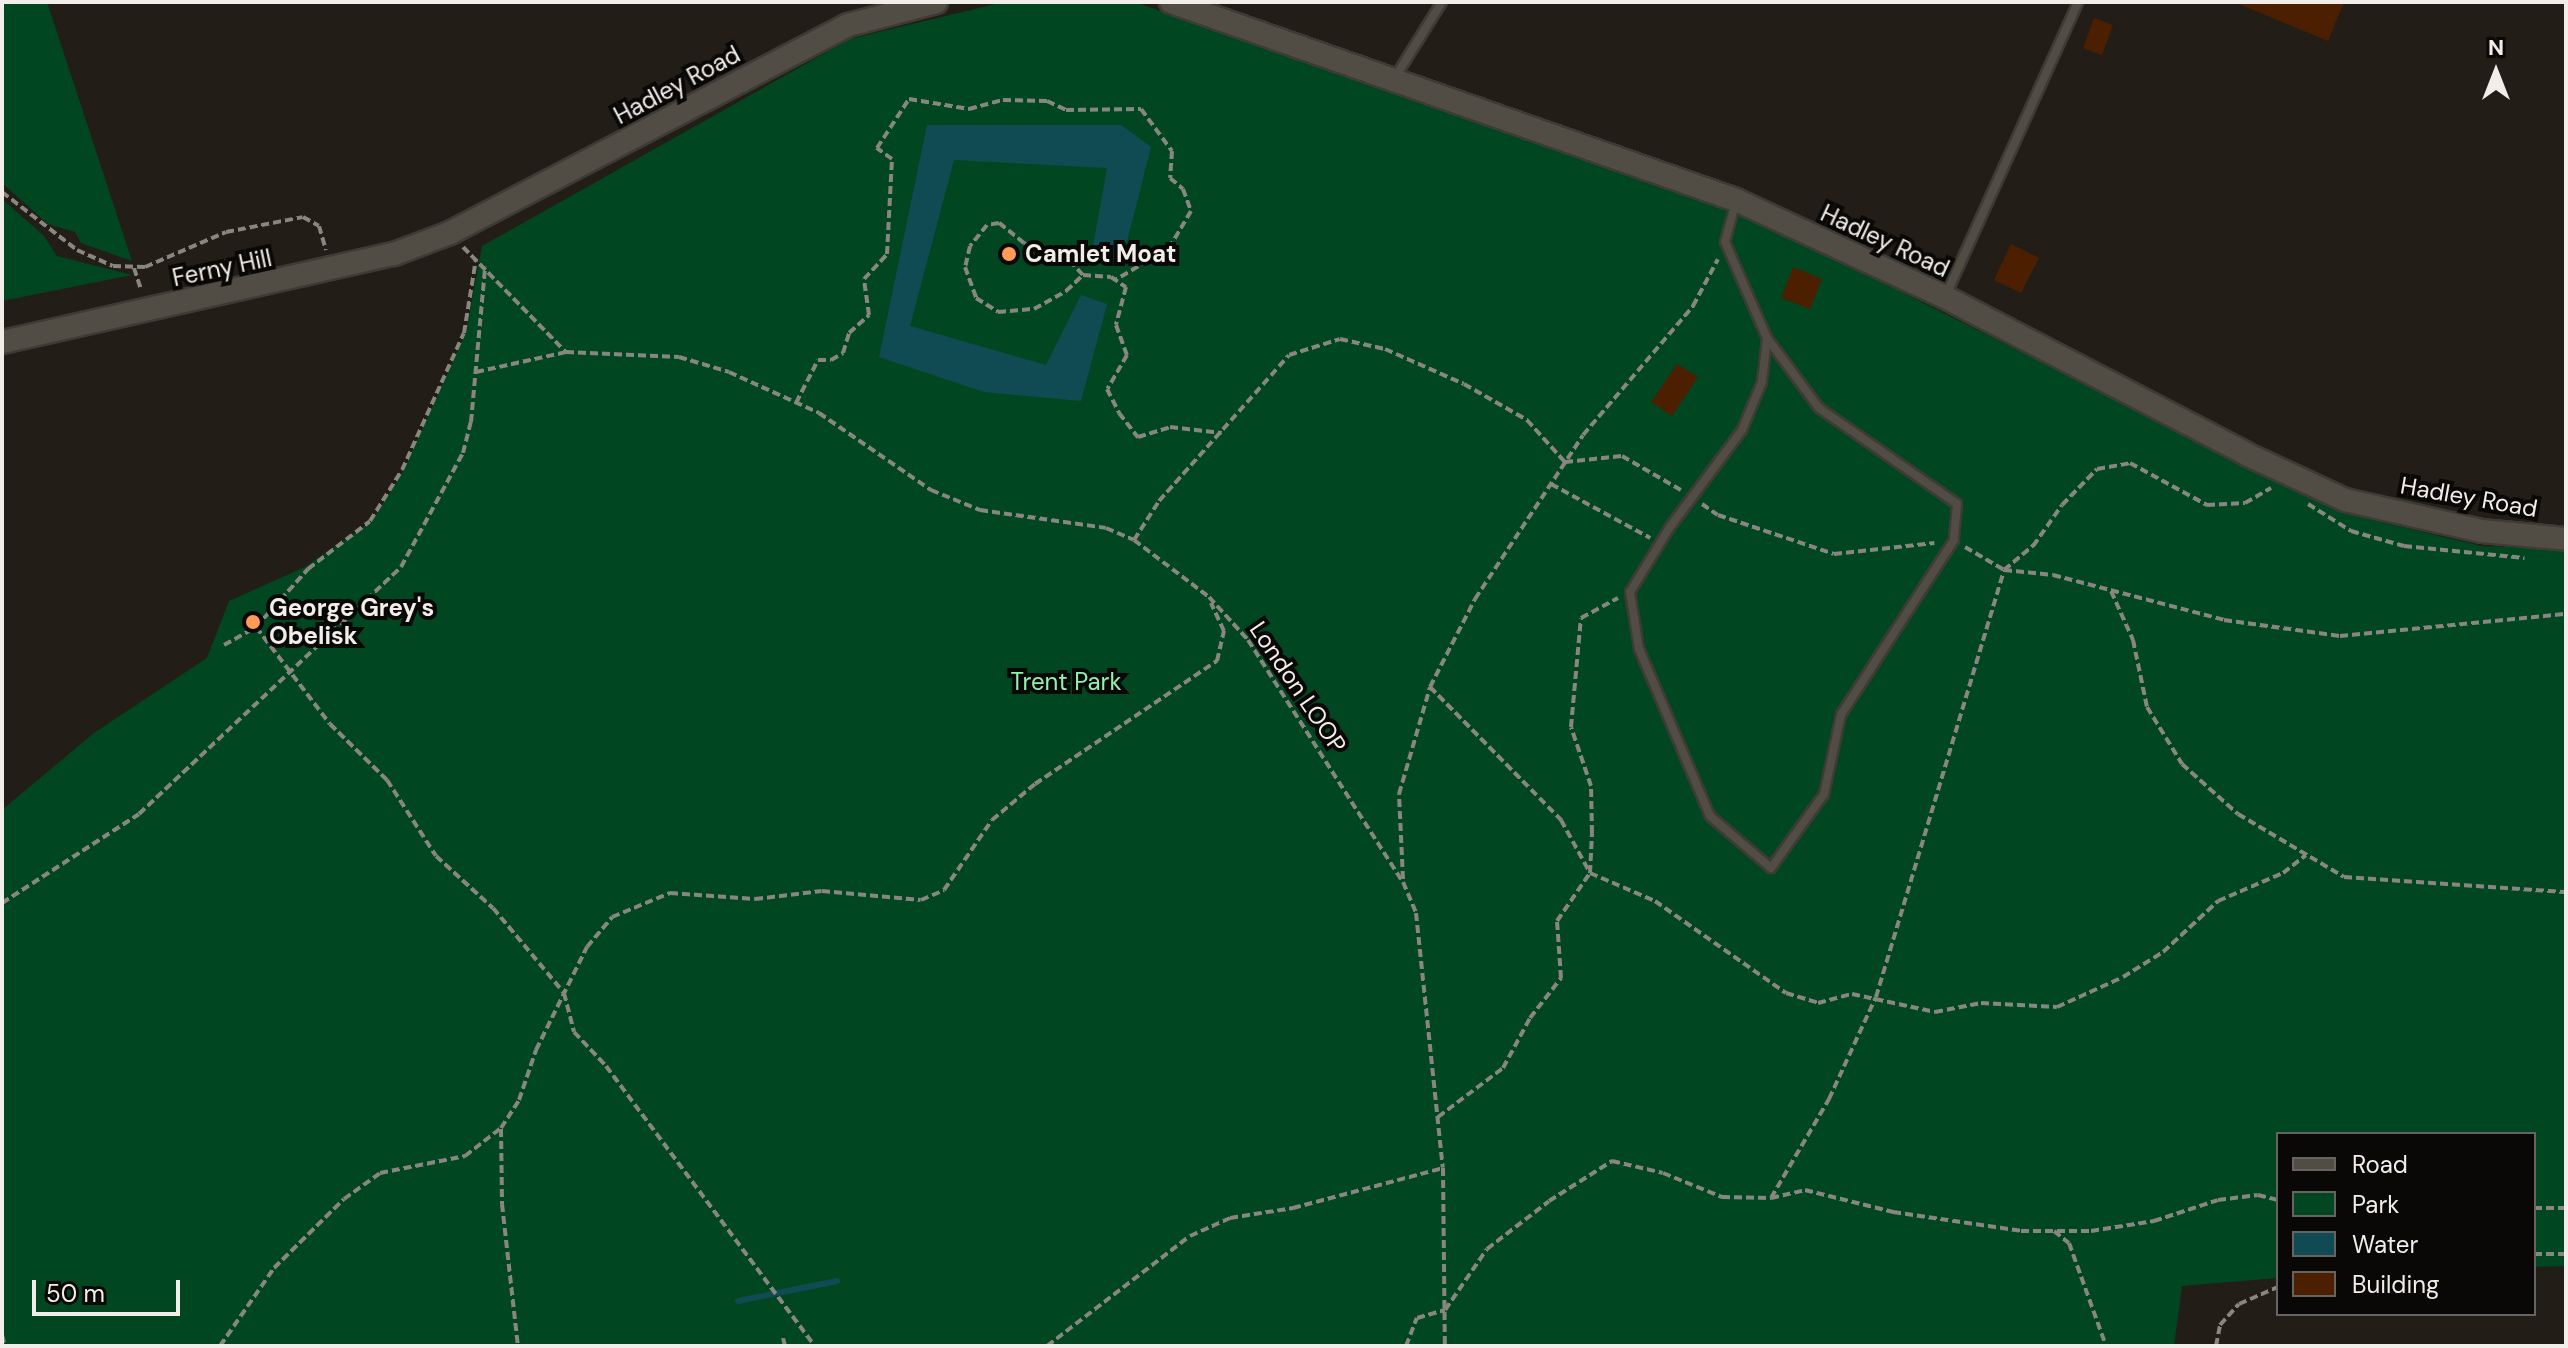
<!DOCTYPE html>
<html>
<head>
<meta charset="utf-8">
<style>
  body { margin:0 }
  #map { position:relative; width:2568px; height:1348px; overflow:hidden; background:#221e17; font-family:"DM Sans",sans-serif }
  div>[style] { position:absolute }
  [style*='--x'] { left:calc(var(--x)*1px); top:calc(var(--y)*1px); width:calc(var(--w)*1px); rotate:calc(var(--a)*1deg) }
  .green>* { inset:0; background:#004721 }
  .water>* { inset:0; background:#104b53 }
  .stream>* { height:6px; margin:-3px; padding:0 3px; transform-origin:3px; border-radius:3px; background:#104b53 }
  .building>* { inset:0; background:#4b1f00 }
  .path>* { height:4px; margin-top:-2px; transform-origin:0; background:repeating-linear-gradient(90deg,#89857f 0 8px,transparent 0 12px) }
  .roads { filter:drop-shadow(2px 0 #3e3b36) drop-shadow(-2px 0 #3e3b36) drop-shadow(0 2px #3e3b36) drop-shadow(0 -2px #3e3b36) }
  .lane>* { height:8px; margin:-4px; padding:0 4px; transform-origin:4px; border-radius:4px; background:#514c44 }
  .secondary>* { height:22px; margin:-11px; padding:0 11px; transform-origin:11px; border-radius:11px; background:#514c44 }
  .dots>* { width:22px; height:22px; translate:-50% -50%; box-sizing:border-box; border:4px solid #0a0806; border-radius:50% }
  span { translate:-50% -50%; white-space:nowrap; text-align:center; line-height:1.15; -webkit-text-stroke:8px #0a0806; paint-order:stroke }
  .street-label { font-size:24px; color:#f1eee9 }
  .poi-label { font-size:24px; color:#f1eee9; font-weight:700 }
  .left { translate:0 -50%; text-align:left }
  .park-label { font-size:24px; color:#93f1af }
  .frame { position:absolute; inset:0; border:4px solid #f1eee9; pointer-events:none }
  .legend { position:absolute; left:2276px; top:1132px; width:260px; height:184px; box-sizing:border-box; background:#0a0806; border:2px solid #666461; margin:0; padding:10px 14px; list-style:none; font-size:24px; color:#f1eee9 }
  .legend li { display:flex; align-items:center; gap:16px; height:40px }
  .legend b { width:40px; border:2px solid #666461 }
  .north { position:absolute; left:2456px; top:32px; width:80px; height:80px; -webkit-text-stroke:6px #0a0806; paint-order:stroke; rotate:0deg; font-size:22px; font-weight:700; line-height:32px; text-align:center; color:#f1eee9 }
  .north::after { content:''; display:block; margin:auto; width:28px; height:36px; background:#f1eee9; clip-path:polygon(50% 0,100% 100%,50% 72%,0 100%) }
  .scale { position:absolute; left:32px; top:1280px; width:148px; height:36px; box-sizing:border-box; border:4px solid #f1eee9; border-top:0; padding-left:10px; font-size:24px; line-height:28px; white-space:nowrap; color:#f1eee9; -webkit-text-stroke:6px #0a0806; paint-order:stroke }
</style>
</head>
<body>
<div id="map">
  <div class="green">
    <div style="clip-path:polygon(2px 2px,47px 2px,132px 261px,81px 243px,75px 232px,48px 224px,2px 183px)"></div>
    <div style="clip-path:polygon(1004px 2px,1140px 4px,1624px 170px,1743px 212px,2339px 512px,2481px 546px,2566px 549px,2566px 1266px,2534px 1267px,2534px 1134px,2278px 1134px,2278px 1278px,2182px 1286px,2174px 1346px,2px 1346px,2px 810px,94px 733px,207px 658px,229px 601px,305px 567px,372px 521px,404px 470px,466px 332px,482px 246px,850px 39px)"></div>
    <div style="clip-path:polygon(2px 199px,43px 235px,57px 256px,132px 275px,2px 301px)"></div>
  </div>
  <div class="water">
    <div style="clip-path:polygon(927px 125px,1121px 125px,1151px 147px,1121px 265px,1091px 257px,1107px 168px,954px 160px,910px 326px,1046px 365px,1081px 295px,1107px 304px,1081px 401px,984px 392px,879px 357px)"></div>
  </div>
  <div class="stream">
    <div style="--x:738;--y:1301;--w:101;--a:-11.4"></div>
  </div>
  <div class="building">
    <div style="clip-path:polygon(2234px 2px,2344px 2px,2328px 41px)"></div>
    <div style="clip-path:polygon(2094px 18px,2113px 25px,2102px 55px,2083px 48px)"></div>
    <div style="clip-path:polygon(2011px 244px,2039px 258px,2021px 293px,1994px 280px)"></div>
    <div style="clip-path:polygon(1793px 267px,1822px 279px,1810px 309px,1781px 298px)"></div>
    <div style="clip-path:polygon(1677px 364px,1698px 377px,1672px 416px,1651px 402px)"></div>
  </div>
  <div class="path">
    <div style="--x:2;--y:192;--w:95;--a:37.7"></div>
    <div style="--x:77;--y:250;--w:39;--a:24"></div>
    <div style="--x:113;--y:266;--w:32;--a:2"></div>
    <div style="--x:145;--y:267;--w:88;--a:-23.4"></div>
    <div style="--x:226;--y:232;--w:78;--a:-11"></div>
    <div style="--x:303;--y:217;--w:18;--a:29"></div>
    <div style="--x:319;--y:226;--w:25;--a:74"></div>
    <div style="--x:463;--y:247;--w:147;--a:45.6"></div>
    <div style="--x:566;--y:352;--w:113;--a:2.5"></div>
    <div style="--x:679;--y:357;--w:52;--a:16.7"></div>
    <div style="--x:729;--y:372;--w:99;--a:24.5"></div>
    <div style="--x:819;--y:413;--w:136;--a:34.5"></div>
    <div style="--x:931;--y:490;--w:53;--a:22.2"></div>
    <div style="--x:980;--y:510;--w:127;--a:8.1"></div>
    <div style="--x:1106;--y:528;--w:30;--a:23"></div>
    <div style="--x:1134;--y:540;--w:94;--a:37.2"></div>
    <div style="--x:1209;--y:597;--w:58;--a:47.8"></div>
    <div style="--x:1248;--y:640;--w:287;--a:57.4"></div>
    <div style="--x:1403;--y:882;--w:34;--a:67"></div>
    <div style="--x:1416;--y:913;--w:256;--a:84"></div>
    <div style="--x:1443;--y:1168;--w:178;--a:89.4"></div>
    <div style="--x:134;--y:268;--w:23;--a:72"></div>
    <div style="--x:1083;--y:275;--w:16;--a:-133"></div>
    <div style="--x:1072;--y:263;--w:52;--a:-157.4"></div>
    <div style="--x:1024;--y:243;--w:32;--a:-141"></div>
    <div style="--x:999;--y:223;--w:12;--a:171"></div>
    <div style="--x:987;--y:225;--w:27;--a:129"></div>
    <div style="--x:970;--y:246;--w:22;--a:103"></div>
    <div style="--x:965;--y:267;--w:33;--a:70"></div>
    <div style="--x:976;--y:298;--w:26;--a:32"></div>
    <div style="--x:998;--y:312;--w:36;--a:-5"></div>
    <div style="--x:1034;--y:309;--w:37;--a:-29"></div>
    <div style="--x:1066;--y:291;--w:23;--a:-43"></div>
    <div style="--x:1083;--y:275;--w:28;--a:4"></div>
    <div style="--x:1111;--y:277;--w:18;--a:34"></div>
    <div style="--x:1126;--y:287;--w:39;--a:105"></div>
    <div style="--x:1116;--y:325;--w:32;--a:70"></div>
    <div style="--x:1127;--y:355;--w:39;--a:120"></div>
    <div style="--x:1107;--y:389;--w:27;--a:63"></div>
    <div style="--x:1119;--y:413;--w:31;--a:52"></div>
    <div style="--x:1138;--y:437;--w:34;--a:-17"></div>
    <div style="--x:1170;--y:427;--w:52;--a:6.6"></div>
    <div style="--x:476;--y:372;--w:92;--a:-12.5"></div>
    <div style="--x:796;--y:403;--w:48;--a:-62.9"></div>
    <div style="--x:818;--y:360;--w:13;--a:0"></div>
    <div style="--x:831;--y:360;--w:14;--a:-30"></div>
    <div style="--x:843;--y:353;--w:21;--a:-73"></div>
    <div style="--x:849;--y:333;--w:27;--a:-42"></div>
    <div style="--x:869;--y:315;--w:36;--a:-98"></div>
    <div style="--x:864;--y:279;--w:34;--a:-47"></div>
    <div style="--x:887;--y:254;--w:95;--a:-87"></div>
    <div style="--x:892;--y:159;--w:19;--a:-144"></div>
    <div style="--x:877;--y:148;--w:59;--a:-56.9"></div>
    <div style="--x:909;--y:99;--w:61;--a:9.5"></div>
    <div style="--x:969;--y:109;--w:35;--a:-15"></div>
    <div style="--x:1003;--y:100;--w:44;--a:1.3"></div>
    <div style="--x:1047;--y:101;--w:21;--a:25"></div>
    <div style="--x:1066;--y:110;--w:75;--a:-0.8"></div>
    <div style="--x:1141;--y:109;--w:52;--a:53.6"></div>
    <div style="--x:1172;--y:151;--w:27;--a:94"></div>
    <div style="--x:1170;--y:178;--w:17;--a:40"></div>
    <div style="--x:1183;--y:189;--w:23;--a:70"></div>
    <div style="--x:1191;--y:211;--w:43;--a:120.7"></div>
    <div style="--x:1169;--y:248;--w:63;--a:149.3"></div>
    <div style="--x:1565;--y:462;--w:57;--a:-6"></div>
    <div style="--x:1622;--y:456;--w:68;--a:30"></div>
    <div style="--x:1551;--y:484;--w:113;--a:28.6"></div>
    <div style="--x:1702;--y:504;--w:19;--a:35"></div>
    <div style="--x:1718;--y:515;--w:122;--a:18.6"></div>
    <div style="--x:1834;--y:554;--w:101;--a:-6.3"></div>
    <div style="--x:2308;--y:504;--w:51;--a:32.1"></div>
    <div style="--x:2351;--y:531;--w:55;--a:15.8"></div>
    <div style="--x:2404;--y:546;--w:121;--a:5.7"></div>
    <div style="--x:1134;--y:540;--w:46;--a:-57.3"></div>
    <div style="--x:1159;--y:501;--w:195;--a:-48.3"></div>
    <div style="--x:1289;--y:355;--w:53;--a:-17.4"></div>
    <div style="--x:1340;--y:339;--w:46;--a:12.5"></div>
    <div style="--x:1385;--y:349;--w:86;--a:23.9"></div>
    <div style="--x:1464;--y:384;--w:73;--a:29.7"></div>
    <div style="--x:1527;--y:420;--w:57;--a:47.9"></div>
    <div style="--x:1965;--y:547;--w:45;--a:30.5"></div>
    <div style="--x:2004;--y:570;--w:49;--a:5.8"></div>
    <div style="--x:2053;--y:575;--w:177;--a:14.7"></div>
    <div style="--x:2224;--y:620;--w:117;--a:7.9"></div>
    <div style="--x:2340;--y:636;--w:227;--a:-5.6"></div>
    <div style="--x:2111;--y:591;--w:54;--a:65.8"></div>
    <div style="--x:2133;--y:640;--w:68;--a:78.2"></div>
    <div style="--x:2147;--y:707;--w:67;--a:58.4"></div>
    <div style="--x:2182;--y:764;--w:75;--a:41.8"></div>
    <div style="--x:2238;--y:814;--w:123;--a:30.7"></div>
    <div style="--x:2344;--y:877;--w:223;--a:3.9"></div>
    <div style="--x:256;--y:627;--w:122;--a:52.7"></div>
    <div style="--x:330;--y:724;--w:80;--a:44.5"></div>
    <div style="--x:387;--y:780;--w:90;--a:57.2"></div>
    <div style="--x:436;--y:856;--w:77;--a:42.4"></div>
    <div style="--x:493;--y:908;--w:111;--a:50.1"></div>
    <div style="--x:564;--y:993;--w:40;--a:75.6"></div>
    <div style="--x:574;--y:1032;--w:47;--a:46.7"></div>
    <div style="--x:606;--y:1066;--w:349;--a:53.3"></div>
    <div style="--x:224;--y:645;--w:37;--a:-29"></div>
    <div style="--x:256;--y:627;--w:78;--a:-48.1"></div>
    <div style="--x:308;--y:569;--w:78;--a:-37.7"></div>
    <div style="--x:370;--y:521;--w:60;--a:-57.9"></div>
    <div style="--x:402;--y:470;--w:150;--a:-65.7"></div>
    <div style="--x:464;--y:333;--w:75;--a:-80.8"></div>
    <div style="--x:1430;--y:687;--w:187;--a:45.4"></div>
    <div style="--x:1561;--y:820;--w:60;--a:61.3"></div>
    <div style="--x:1590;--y:873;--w:71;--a:23.3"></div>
    <div style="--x:1655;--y:901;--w:160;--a:35.1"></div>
    <div style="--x:1786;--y:993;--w:34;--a:17"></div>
    <div style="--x:1818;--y:1003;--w:35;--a:-15"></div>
    <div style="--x:1852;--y:994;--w:85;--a:12.2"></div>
    <div style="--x:1935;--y:1012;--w:47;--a:-11.1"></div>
    <div style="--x:1981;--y:1003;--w:76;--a:3"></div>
    <div style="--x:2057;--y:1007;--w:72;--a:-24.4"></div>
    <div style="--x:2123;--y:977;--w:47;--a:-32"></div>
    <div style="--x:2163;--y:952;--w:75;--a:-42.8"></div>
    <div style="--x:2218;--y:901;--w:71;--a:-23.3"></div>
    <div style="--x:2283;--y:873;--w:29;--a:-38"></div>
    <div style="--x:1403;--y:879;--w:85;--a:-92.7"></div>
    <div style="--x:1399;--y:794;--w:111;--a:-73.8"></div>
    <div style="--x:1430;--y:687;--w:99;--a:-62.9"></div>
    <div style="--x:1475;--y:599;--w:196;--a:-56.6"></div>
    <div style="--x:1583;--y:435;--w:170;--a:-49.5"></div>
    <div style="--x:1693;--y:306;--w:53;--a:-62"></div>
    <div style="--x:2;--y:903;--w:163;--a:-33"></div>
    <div style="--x:139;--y:814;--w:360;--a:-43.3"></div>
    <div style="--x:401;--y:567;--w:130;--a:-61.5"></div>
    <div style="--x:463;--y:453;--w:32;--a:-76"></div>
    <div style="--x:471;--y:422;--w:156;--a:-84.8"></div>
    <div style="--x:1438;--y:1117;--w:81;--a:-37"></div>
    <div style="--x:1503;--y:1068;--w:57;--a:-61.6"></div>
    <div style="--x:1530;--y:1018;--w:51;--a:-52.2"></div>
    <div style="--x:1561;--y:978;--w:57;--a:-94"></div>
    <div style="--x:1557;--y:921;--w:58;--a:-55.5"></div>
    <div style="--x:1590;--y:873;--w:40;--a:-87.1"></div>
    <div style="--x:1592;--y:833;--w:47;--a:-91.2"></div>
    <div style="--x:1591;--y:786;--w:62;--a:-108.7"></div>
    <div style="--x:1571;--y:727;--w:109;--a:-84.8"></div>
    <div style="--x:1581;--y:618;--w:42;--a:-28.4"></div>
    <div style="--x:501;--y:1129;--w:75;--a:89.2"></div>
    <div style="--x:502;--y:1204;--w:143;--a:83.6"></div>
    <div style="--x:1771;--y:1198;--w:115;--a:-59.6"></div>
    <div style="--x:1829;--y:1099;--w:112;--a:-65.3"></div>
    <div style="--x:1876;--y:997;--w:446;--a:-73.3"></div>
    <div style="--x:2004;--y:570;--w:38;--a:-40"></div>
    <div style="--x:2033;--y:546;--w:50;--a:-54.7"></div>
    <div style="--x:2062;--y:505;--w:50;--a:-45.8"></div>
    <div style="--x:2097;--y:469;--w:34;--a:-10"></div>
    <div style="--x:2130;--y:463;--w:88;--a:28.6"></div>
    <div style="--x:2207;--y:505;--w:38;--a:-3"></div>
    <div style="--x:2245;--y:503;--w:30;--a:-30"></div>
    <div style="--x:2534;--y:1208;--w:32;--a:0"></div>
    <div style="--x:2054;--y:1231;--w:19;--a:39"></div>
    <div style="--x:2069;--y:1243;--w:109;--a:70.2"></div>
    <div style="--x:2534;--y:1254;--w:32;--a:0"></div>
    <div style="--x:2;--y:1335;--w:11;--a:75"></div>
    <div style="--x:783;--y:1338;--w:8;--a:76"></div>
    <div style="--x:220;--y:1346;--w:95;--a:-55.3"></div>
    <div style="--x:274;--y:1268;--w:98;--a:-44.6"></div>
    <div style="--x:344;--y:1199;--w:44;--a:-35.8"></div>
    <div style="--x:380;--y:1173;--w:87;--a:-11.3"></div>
    <div style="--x:465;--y:1156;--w:46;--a:-37.9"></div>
    <div style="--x:501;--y:1128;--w:33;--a:-57"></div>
    <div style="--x:519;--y:1100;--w:53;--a:-71.2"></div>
    <div style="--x:536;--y:1050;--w:115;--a:-63.7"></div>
    <div style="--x:587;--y:947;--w:39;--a:-50"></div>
    <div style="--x:612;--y:917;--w:63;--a:-22.5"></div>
    <div style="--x:670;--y:893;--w:85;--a:4"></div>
    <div style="--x:755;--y:899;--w:67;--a:-6.8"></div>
    <div style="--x:822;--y:891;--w:99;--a:5.2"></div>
    <div style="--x:921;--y:900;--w:25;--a:-23"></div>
    <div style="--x:944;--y:890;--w:85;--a:-55.6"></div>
    <div style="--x:992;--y:820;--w:56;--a:-39.9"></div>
    <div style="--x:1035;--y:784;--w:220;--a:-34.1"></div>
    <div style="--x:1217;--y:661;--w:31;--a:-77"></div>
    <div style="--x:1224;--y:631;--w:31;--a:-115"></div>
    <div style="--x:1047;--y:1346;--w:180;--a:-37.6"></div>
    <div style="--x:1190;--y:1236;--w:44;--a:-24.2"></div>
    <div style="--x:1230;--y:1218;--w:64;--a:-9"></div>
    <div style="--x:1293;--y:1208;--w:155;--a:-14.9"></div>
    <div style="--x:1406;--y:1346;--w:30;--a:-69"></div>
    <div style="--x:1417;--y:1318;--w:29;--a:-16"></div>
    <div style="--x:1445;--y:1310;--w:74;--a:-55.5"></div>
    <div style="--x:1487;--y:1249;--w:78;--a:-37.7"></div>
    <div style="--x:1549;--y:1201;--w:75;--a:-32.4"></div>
    <div style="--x:1612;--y:1161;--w:52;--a:13.2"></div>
    <div style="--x:1663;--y:1173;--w:64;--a:22.1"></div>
    <div style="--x:1722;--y:1197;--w:49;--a:1.2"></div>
    <div style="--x:1771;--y:1198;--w:35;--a:-13"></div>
    <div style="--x:1805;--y:1190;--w:91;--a:14"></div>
    <div style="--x:1893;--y:1212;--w:129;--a:8.4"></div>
    <div style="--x:2021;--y:1231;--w:70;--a:0"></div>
    <div style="--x:2091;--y:1231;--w:64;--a:-9"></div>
    <div style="--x:2154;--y:1221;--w:67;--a:-18.2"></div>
    <div style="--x:2218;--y:1200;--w:40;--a:-7.1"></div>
    <div style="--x:2258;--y:1195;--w:21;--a:14"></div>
    <div style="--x:2216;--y:1346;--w:21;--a:-79"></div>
    <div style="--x:2220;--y:1325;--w:28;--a:-48"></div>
    <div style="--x:2239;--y:1304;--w:43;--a:-23.6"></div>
  </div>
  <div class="roads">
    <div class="lane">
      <div style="--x:1394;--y:79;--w:91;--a:-58.1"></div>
      <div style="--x:1736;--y:201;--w:42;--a:105"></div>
      <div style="--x:1725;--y:242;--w:105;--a:66.4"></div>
      <div style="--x:1945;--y:297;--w:324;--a:-65.7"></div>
      <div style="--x:1767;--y:338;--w:87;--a:53.4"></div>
      <div style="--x:1819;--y:408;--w:168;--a:34.8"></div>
      <div style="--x:1957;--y:504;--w:36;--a:95"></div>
      <div style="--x:1954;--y:540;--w:208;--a:122.9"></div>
      <div style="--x:1841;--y:715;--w:81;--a:102.1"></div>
      <div style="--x:1824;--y:794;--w:91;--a:125.6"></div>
      <div style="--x:1771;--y:868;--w:80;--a:-139.6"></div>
      <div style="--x:1710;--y:816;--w:181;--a:-113"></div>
      <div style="--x:1639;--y:649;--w:58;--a:-99"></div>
      <div style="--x:1630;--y:592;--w:76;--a:-58.4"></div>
      <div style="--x:1670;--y:527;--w:121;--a:-53.4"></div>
      <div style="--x:1742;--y:430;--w:52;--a:-67.4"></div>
      <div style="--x:1762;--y:382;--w:44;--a:-83.5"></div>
    </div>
    <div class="secondary">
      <div style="--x:1171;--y:2;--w:599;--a:19.31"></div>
      <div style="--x:1736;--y:200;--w:230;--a:24.9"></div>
      <div style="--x:1945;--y:297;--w:339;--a:27.5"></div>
      <div style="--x:2246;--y:454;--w:109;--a:24.9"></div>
      <div style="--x:2345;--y:500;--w:140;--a:12.8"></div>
      <div style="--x:2482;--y:531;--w:84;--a:5.4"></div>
      <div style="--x:2;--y:342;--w:402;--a:-12.7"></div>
      <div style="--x:394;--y:254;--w:60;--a:-20.6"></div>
      <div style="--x:450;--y:233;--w:449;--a:-27.6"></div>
      <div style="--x:848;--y:25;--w:91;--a:-14.6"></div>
    </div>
  </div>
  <div class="dots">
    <div style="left:1009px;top:254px;background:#fe9c57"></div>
    <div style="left:253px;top:622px;background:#fe9c57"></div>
  </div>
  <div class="street-label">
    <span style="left:677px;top:85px;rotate:-28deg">Hadley Road</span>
    <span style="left:1885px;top:241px;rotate:25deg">Hadley Road</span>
    <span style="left:222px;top:268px;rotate:-12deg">Ferny Hill</span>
    <span style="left:2469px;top:497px;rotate:10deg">Hadley Road</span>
    <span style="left:1298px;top:687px;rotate:56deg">London LOOP</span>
  </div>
  <div class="poi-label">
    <span class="left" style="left:1025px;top:254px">Camlet Moat</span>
    <span class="left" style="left:269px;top:622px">George Grey's<br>Obelisk</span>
  </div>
  <div class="park-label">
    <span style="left:1066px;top:682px">Trent Park</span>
  </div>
  <div class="frame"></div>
  <ul class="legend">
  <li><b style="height:10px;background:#514c44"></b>Road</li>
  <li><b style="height:22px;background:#004721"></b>Park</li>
  <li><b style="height:22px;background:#104b53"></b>Water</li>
  <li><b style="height:22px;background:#4b1f00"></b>Building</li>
  </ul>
  <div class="north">N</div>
  <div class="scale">50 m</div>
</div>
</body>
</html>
